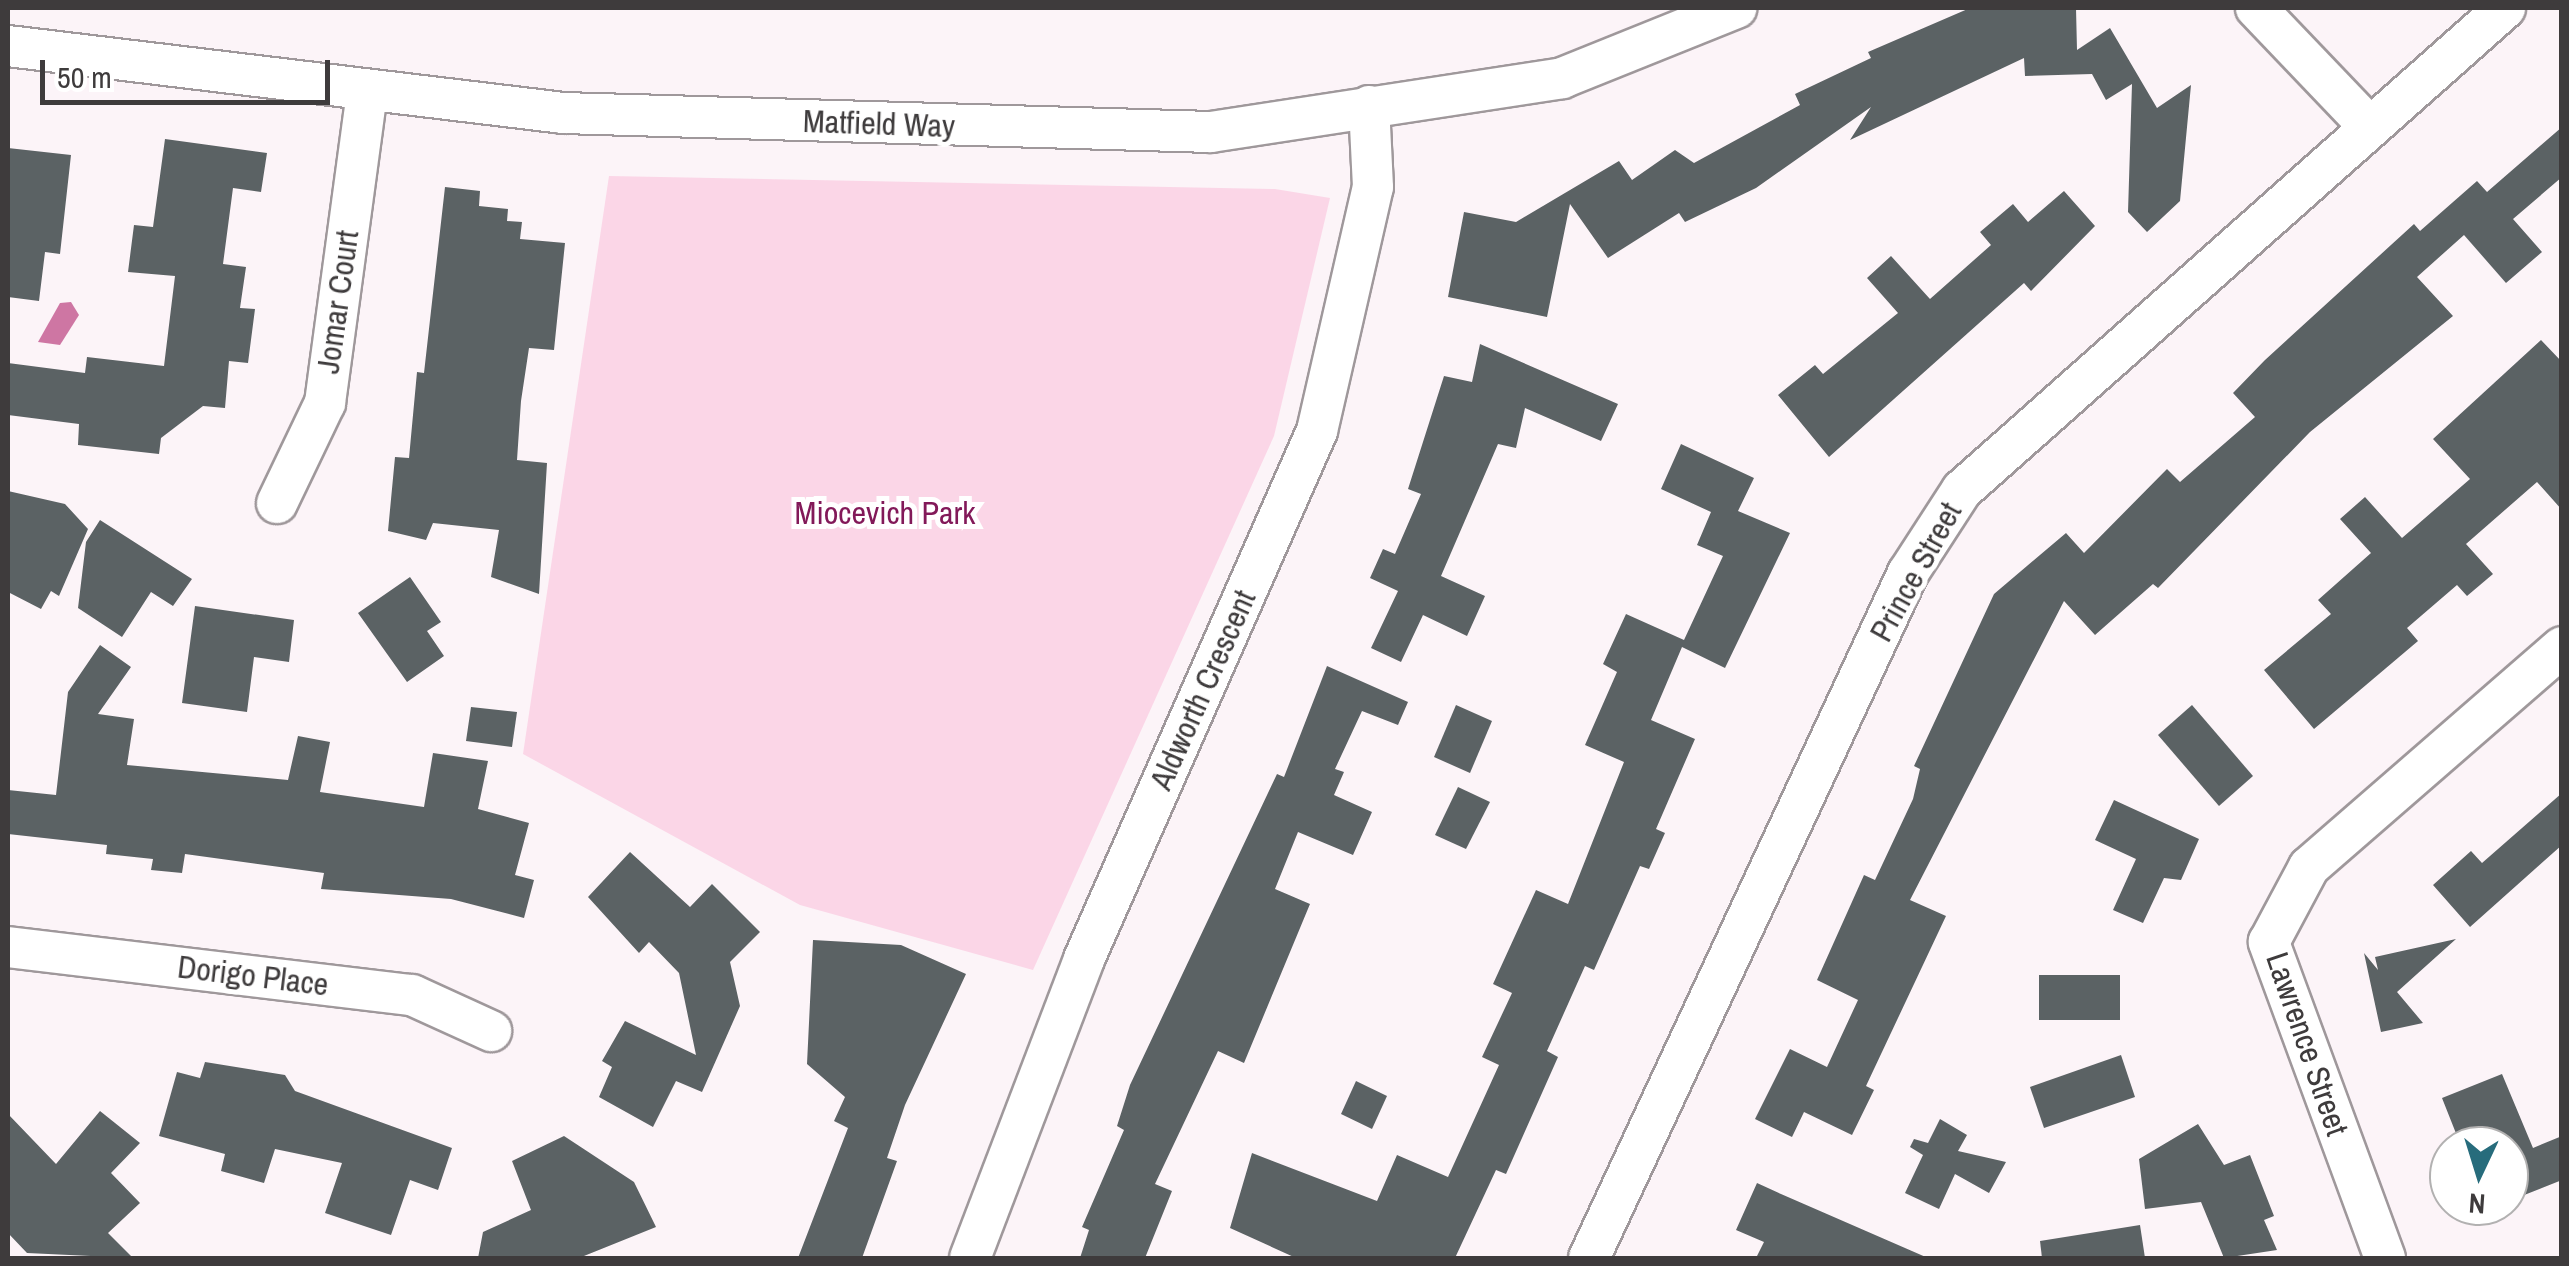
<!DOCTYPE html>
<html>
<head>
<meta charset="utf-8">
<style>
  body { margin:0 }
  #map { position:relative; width:2569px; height:1266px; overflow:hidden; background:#fcf4f8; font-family:"Archivo Narrow",sans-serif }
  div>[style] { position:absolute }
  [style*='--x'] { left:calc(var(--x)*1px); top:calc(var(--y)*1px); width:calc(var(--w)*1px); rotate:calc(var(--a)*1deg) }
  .green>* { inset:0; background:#fbd6e7 }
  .water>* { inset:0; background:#ce76a3 }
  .building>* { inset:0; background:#5b6264 }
  .roads { filter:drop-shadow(2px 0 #9f989b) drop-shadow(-2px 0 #9f989b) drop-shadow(0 2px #9f989b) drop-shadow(0 -2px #9f989b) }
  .street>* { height:40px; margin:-20px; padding:0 20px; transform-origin:20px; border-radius:20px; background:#fff }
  span { translate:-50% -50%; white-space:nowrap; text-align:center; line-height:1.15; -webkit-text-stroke:10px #fff; paint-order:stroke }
  .street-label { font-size:32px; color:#3e3b3c }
  .park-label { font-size:32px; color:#821959 }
  .frame { position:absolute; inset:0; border:10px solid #3e3b3c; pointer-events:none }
  .north { position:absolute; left:2429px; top:1126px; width:100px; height:100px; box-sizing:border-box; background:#fff; border:2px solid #b2b1b1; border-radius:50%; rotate:184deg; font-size:28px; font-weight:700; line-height:40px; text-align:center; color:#3e3b3c }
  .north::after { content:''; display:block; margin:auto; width:35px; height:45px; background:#276c7c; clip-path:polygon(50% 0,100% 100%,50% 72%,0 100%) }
  .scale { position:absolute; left:40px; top:60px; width:290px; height:45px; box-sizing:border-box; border:5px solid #3e3b3c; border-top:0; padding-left:12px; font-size:30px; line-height:35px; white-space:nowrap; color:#3e3b3c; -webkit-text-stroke:8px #fff; paint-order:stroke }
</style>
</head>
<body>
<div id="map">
  <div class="green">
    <div style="clip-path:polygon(609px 176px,1275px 189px,1330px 198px,1274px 436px,1033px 970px,800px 905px,523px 754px)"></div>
  </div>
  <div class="water">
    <div style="clip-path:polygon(71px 302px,79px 315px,60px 345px,38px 342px,60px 303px)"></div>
  </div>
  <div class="building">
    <div style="clip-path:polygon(1970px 8px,2076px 8px,2077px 50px,2110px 28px,2157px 108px,2191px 85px,2180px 201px,2147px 232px,2128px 212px,2132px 84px,2106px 100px,2092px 74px,2025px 76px,2024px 58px,1850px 140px,1871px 107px,1756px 188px,1685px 222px,1679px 213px,1608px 258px,1570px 204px,1547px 317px,1448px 297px,1464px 212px,1516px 222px,1619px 161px,1632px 180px,1675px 150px,1694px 163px,1800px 105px,1795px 94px,1871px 58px,1868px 52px)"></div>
    <div style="clip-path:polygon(2562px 127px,2562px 177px,2513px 219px,2542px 252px,2506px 283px,2464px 235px,2417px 277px,2453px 316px,2310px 432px,2158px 588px,2153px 584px,2095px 635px,2064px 601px,1910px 900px,1946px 916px,1866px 1086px,1874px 1090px,1852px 1135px,1804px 1112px,1792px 1137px,1755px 1119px,1790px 1049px,1827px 1067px,1858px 1000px,1817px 980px,1864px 875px,1875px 880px,1913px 799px,1920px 769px,1914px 766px,1994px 594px,2066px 533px,2084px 553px,2167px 469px,2180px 482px,2255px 417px,2233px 393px,2265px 360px,2414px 224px,2420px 231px,2477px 181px,2487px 192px)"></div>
    <div style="clip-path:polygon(165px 139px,267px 153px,261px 192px,233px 188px,223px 264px,246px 267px,240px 308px,255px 309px,248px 363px,229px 361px,225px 408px,203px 406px,161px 438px,159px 454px,78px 445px,79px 424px,8px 415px,8px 363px,85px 373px,87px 357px,164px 366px,175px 276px,128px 272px,134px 225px,153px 227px)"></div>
    <div style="clip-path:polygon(8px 148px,71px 155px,60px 254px,45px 252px,39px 301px,8px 297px)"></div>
    <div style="clip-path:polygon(445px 187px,480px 191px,479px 206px,508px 209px,507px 221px,522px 222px,520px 239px,565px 243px,554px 350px,529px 348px,521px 401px,517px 460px,547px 463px,539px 594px,491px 577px,499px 530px,433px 523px,426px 540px,388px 531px,395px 457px,409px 458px,417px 372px,424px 373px)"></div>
    <div style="clip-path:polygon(2064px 191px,2095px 226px,2031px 291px,2024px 283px,1829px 457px,1778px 395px,1815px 365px,1823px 374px,1898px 313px,1867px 278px,1891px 256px,1930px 299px,1991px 245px,1980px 232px,2013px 204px,2028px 222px)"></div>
    <div style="clip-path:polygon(2541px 340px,2562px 362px,2562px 510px,2537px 482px,2466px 544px,2493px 574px,2467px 596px,2457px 585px,2407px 628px,2418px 641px,2314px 729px,2264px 670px,2331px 614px,2318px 600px,2371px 553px,2340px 519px,2365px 497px,2402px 538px,2470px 479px,2433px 439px)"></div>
    <div style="clip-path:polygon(1480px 344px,1618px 404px,1601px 441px,1525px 408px,1516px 448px,1498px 444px,1441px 576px,1485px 596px,1467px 636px,1423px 615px,1401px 662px,1371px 648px,1398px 591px,1370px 578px,1383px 549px,1395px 554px,1421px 494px,1408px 489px,1444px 376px,1472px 382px)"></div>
    <div style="clip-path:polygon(1681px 444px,1754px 478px,1738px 511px,1790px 533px,1725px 668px,1682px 647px,1651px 720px,1695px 739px,1656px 829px,1665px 833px,1649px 869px,1640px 866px,1594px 970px,1585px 966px,1547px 1051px,1558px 1057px,1506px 1174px,1496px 1170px,1455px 1258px,1296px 1258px,1230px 1228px,1252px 1153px,1377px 1201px,1397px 1155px,1448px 1177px,1499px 1065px,1482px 1057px,1512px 993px,1493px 984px,1536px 890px,1568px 904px,1624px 762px,1585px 745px,1617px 672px,1603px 664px,1626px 614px,1684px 640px,1723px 556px,1697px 545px,1711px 512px,1661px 489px)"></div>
    <div style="clip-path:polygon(8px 491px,65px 504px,88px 529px,59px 596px,51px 591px,41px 609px,8px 592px)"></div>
    <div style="clip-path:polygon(100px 520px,192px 579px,173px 606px,151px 592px,122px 637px,78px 608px,86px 542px)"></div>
    <div style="clip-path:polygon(410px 577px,441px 622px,427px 631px,444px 656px,407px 682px,358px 613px)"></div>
    <div style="clip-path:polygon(195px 606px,294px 620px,289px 662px,254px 657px,247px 712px,182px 703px)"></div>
    <div style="clip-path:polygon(100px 645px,131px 667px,98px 714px,134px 719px,127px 765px,288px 780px,298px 736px,330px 742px,320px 792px,424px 807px,433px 753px,488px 761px,478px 809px,529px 823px,515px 875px,534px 880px,524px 918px,451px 899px,321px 889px,324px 873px,185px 854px,182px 873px,151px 870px,153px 859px,106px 854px,107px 845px,8px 834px,8px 790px,56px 795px,68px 692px)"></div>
    <div style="clip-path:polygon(1327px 666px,1408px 702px,1398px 725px,1362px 711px,1335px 769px,1344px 772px,1334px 795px,1372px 812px,1353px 855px,1298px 832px,1275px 889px,1310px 904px,1244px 1063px,1218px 1051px,1155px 1184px,1172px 1191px,1145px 1258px,1080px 1258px,1089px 1230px,1082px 1227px,1124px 1130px,1117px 1126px,1130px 1085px,1277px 774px,1284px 777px)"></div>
    <div style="clip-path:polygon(1456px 705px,1492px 721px,1470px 773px,1434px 757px)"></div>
    <div style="clip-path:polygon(2192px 705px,2253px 776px,2219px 806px,2158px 735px)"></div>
    <div style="clip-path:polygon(471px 707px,517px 712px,512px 747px,466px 741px)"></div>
    <div style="clip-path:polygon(1458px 787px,1490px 802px,1466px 849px,1435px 835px)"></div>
    <div style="clip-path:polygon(2562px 793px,2562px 845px,2470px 927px,2433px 885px,2471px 851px,2482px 863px)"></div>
    <div style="clip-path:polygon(2114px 800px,2199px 839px,2181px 880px,2164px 878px,2143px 923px,2113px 910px,2136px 859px,2095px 840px)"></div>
    <div style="clip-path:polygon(630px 852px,690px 907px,712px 884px,760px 932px,730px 962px,740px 1006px,702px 1092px,676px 1081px,653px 1127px,599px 1097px,612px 1067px,602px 1061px,625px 1021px,696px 1055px,679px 973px,649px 942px,639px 953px,588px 897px)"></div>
    <div style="clip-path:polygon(2456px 939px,2397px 992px,2423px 1023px,2381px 1032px,2364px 953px,2378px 970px,2375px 957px)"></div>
    <div style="clip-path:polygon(813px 940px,901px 945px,966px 974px,905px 1105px,887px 1158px,897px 1161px,862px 1258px,798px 1258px,848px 1128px,834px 1121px,845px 1097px,807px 1064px)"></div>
    <div style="clip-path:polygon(2039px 975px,2120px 975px,2120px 1020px,2039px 1020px)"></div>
    <div style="clip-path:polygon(2121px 1055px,2135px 1097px,2044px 1128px,2030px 1087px)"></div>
    <div style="clip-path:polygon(205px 1062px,285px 1075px,295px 1091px,452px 1148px,438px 1190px,410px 1180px,391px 1235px,325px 1213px,342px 1163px,275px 1149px,264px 1183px,221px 1171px,225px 1154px,159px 1136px,177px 1072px,200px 1078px)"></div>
    <div style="clip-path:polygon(2502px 1074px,2533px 1148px,2562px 1136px,2562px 1180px,2509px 1201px,2509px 1146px,2461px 1146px,2442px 1098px)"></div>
    <div style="clip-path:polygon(1356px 1081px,1387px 1096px,1372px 1129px,1341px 1114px)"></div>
    <div style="clip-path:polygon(100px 1111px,140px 1143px,111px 1173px,140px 1203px,108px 1233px,133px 1258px,27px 1253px,8px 1233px,8px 1114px,56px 1164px)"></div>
    <div style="clip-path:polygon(1940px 1119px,1967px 1135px,1958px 1151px,2006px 1162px,1989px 1193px,1955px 1174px,1939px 1209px,1905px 1193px,1923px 1155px,1910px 1147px,1914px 1139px,1928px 1143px)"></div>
    <div style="clip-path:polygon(2198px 1124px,2224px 1165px,2250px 1155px,2274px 1216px,2264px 1220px,2277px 1250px,2224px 1258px,2201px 1202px,2145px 1209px,2139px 1159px)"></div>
    <div style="clip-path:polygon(564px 1136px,634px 1182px,656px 1227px,579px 1258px,478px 1258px,483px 1232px,531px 1210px,512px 1161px)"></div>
    <div style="clip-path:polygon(1757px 1183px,1781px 1194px,1928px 1258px,1756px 1258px,1764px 1242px,1736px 1230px)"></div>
    <div style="clip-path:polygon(2140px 1225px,2145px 1258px,2042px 1258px,2040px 1241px)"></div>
  </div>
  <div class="roads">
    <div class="street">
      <div style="--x:2256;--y:8;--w:161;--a:46.3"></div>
      <div style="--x:8;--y:46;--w:559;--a:6.88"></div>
      <div style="--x:563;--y:113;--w:648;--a:1.68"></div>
      <div style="--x:1211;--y:132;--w:355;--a:-8.7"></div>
      <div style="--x:1562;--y:78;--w:188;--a:-21.9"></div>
      <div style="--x:277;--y:503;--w:111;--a:-64.4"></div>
      <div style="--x:325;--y:403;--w:315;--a:-82.3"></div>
      <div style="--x:8;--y:947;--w:407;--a:6.8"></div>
      <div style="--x:412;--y:995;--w:87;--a:24.5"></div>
      <div style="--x:970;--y:1258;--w:320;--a:-69.1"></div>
      <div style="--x:1084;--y:959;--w:577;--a:-66.19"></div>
      <div style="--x:1317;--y:431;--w:250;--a:-77.1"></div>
      <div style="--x:1373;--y:187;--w:81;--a:-92.8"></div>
      <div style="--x:1589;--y:1258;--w:756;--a:-65.03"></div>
      <div style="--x:1908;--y:573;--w:99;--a:-57"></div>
      <div style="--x:1962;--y:490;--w:726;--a:-41.59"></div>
      <div style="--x:2385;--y:1258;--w:337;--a:-110.2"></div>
      <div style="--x:2269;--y:942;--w:85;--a:-61.9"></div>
      <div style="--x:2309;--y:867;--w:335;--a:-41"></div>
    </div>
  </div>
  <div class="street-label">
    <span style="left:879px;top:124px;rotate:2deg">Matfield Way</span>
    <span style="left:338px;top:302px;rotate:-82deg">Jomar Court</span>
    <span style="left:1916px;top:572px;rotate:-61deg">Prince Street</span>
    <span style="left:1203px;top:690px;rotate:-66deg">Aldworth Crescent</span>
    <span style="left:253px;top:976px;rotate:7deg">Dorigo Place</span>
    <span style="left:2307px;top:1044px;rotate:71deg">Lawrence Street</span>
  </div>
  <div class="park-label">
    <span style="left:885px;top:513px">Miocevich Park</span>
  </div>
  <div class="frame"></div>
  <div class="north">N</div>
  <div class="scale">50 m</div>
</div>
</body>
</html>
